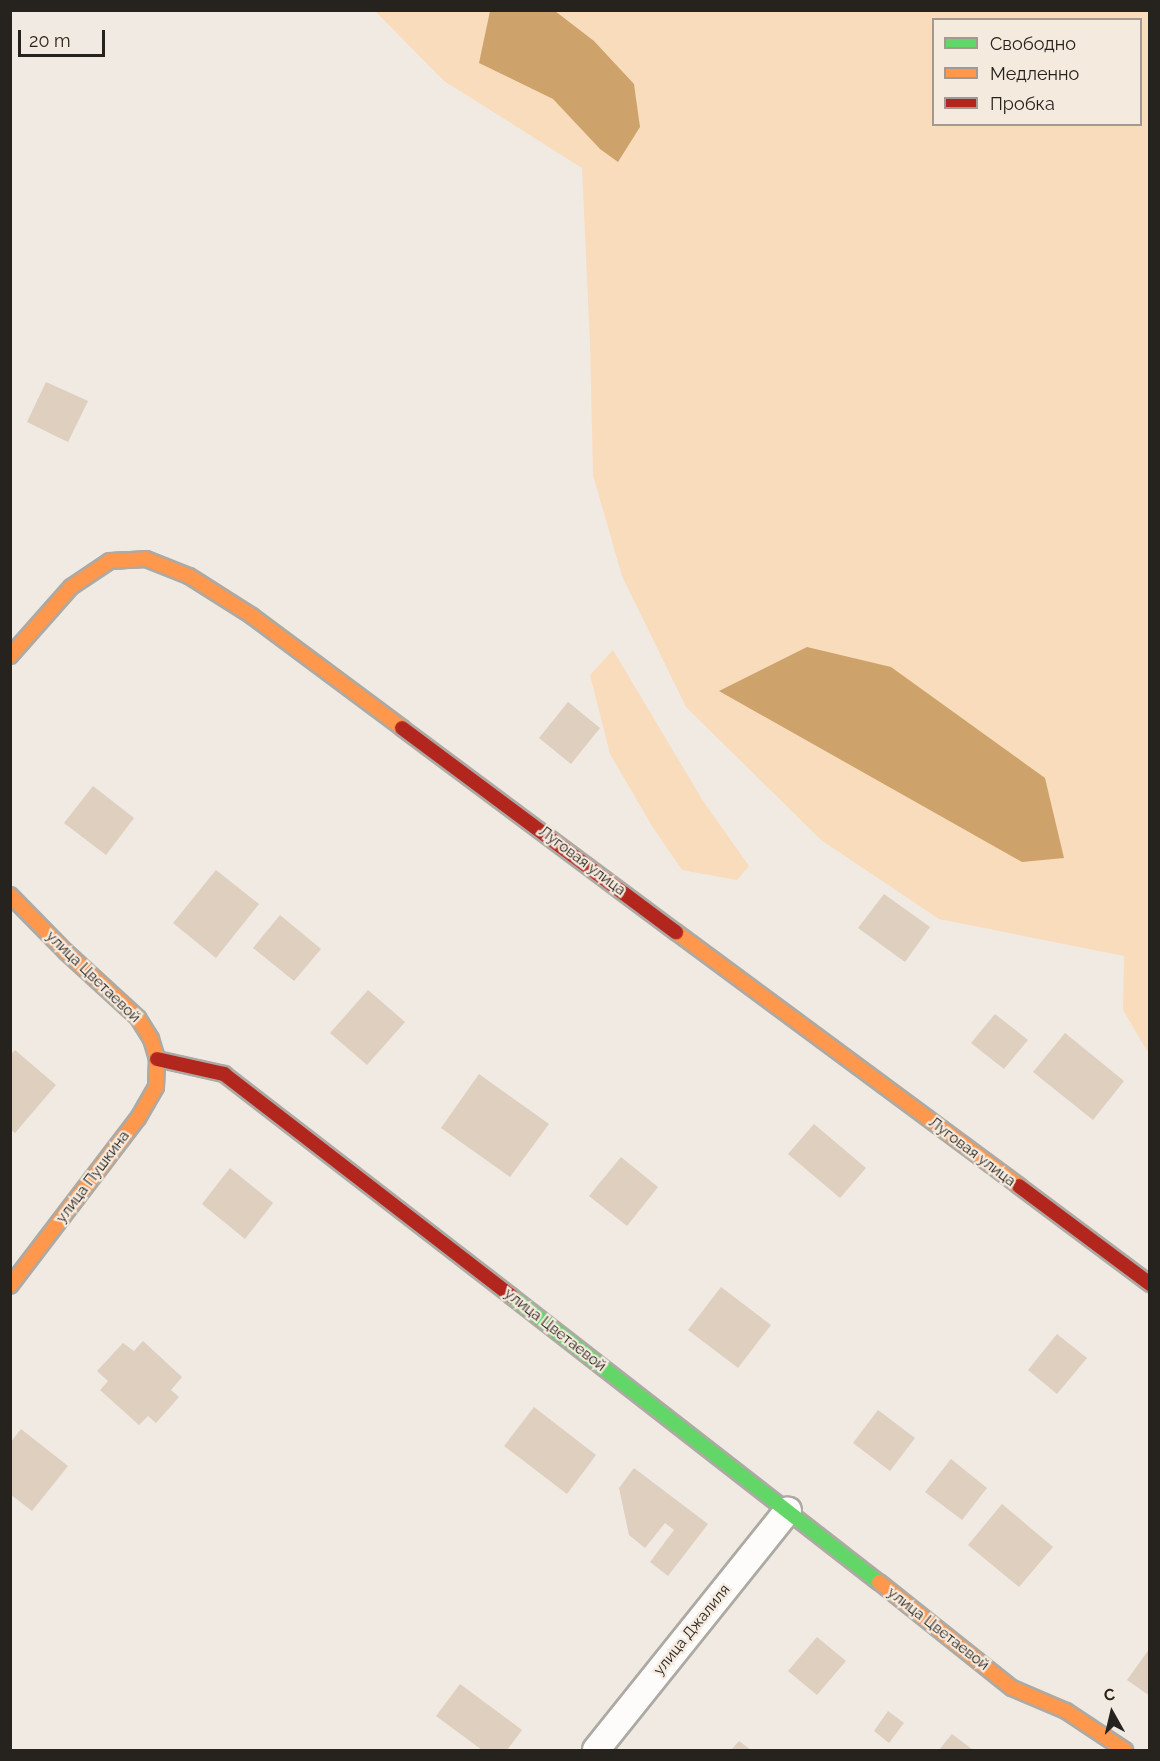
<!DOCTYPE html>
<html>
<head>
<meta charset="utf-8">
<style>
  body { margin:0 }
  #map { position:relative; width:1160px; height:1761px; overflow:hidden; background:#f0eae3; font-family:Raleway,sans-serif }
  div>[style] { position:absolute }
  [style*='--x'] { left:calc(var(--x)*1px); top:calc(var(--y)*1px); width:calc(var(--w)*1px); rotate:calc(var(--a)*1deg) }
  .green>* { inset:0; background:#f8dcbc }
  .water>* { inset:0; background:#cea36b }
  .building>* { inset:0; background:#decfbe }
  .roads { filter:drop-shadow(2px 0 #ada9a3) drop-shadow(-2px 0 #ada9a3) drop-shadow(0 2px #ada9a3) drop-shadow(0 -2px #ada9a3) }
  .street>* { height:26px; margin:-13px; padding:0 13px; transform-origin:13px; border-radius:13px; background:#fdfcfb }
  .fast>* { height:14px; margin:-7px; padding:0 7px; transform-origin:7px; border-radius:7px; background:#63d668 }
  .slow>* { height:14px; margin:-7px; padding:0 7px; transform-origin:7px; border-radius:7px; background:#ff974d }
  .jam>* { height:14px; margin:-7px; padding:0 7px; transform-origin:7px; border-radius:7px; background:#b3261e }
  span { translate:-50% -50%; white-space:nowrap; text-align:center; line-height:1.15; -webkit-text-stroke:4.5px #f5eade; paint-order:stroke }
  .street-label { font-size:15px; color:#26221e }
  .frame { position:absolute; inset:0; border:12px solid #26221e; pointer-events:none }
  .legend { position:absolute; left:932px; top:18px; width:210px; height:108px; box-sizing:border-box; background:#f5eade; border:2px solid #a29a91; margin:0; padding:8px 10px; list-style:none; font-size:18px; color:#26221e }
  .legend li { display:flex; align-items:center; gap:12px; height:30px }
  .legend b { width:30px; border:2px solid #a29a91 }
  .north { position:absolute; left:1082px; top:1683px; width:60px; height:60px; -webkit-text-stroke:4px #f5eade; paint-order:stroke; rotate:352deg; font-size:16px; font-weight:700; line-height:24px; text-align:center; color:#26221e }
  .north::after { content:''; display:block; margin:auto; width:21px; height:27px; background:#26221e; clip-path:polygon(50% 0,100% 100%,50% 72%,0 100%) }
  .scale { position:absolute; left:18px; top:30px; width:87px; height:27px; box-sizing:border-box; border:3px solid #26221e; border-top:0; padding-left:8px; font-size:18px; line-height:21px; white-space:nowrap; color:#26221e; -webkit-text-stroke:4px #f5eade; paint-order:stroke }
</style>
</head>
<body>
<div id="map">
  <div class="green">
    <div style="clip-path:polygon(evenodd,375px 11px,1149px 11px,1149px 1054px,1123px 1010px,1124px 956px,939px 919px,821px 840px,686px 707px,622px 576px,593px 475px,590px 343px,582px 168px,444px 81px,375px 11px,934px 20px,1140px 20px,1140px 124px,934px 124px,934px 20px)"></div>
    <div style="clip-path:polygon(613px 650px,703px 801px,749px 866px,737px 880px,682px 870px,652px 826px,610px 754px,590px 675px)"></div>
  </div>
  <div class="water">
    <div style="clip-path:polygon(490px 11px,555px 11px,594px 41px,634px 84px,640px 127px,618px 162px,600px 149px,553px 99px,479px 63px)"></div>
    <div style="clip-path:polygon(807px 647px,891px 667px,1045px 778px,1064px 858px,1022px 862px,719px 691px)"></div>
  </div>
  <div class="building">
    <div style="clip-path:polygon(46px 382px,88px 401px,68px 442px,27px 422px)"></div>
    <div style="clip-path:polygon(568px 702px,600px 728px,571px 764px,539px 738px)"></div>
    <div style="clip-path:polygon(93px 786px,134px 818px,106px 855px,64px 823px)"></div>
    <div style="clip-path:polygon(216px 870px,259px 904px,216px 958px,173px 923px)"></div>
    <div style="clip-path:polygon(884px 894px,930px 927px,905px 962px,858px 928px)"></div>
    <div style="clip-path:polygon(280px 915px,321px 949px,294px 981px,253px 948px)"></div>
    <div style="clip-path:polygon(368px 990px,405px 1022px,367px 1065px,330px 1033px)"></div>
    <div style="clip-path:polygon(995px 1014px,1028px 1040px,1004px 1069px,971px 1043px)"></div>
    <div style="clip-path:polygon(1065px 1033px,1124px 1081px,1093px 1120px,1033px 1072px)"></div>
    <div style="clip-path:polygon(15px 1050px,56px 1085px,15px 1133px,10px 1129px,10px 1055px)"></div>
    <div style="clip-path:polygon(479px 1074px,549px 1124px,510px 1177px,441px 1128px)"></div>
    <div style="clip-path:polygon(814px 1124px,866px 1168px,840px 1198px,788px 1154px)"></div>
    <div style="clip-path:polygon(621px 1157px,658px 1187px,627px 1226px,589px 1196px)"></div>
    <div style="clip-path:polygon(230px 1168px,273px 1203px,245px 1239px,202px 1204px)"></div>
    <div style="clip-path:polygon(721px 1287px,771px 1325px,738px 1368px,688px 1330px)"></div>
    <div style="clip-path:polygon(1057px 1334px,1087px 1358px,1057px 1394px,1028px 1370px)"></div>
    <div style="clip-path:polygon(143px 1341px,182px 1377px,171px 1390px,179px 1397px,156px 1423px,148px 1416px,139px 1425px,100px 1390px,108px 1381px,97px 1371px,123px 1343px,134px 1351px)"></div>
    <div style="clip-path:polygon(534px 1407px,596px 1455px,567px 1494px,504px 1446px)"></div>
    <div style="clip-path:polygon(878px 1410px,915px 1438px,890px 1471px,853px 1443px)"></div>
    <div style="clip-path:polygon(21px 1429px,68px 1466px,32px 1511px,10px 1494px,10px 1443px)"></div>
    <div style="clip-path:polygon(951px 1459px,987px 1488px,962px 1520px,925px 1492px)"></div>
    <div style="clip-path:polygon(634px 1468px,708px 1524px,668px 1576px,650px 1562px,674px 1530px,665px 1523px,645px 1548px,629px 1535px,619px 1488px)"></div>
    <div style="clip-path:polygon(1002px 1504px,1053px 1547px,1019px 1587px,968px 1545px)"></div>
    <div style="clip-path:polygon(817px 1637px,846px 1661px,817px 1695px,788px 1671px)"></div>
    <div style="clip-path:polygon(1150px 1648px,1150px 1696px,1127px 1680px)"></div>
    <div style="clip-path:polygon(460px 1684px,522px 1730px,507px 1750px,482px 1750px,436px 1716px)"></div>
    <div style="clip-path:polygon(888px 1711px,904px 1723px,889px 1743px,874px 1731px)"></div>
    <div style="clip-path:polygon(952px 1734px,973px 1750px,939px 1750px)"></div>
    <div style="clip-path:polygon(739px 1741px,751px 1750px,731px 1750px)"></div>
  </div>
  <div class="roads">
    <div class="street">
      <div style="--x:596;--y:1750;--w:307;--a:-51.3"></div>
    </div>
    <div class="fast">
      <div style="--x:511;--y:1296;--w:466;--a:37.9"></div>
    </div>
    <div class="slow">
      <div style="--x:10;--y:656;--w:92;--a:-48.5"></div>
      <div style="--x:71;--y:587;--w:47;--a:-33.7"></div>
      <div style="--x:110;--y:561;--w:36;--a:-3"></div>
      <div style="--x:146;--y:559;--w:46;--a:21.6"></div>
      <div style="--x:189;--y:576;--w:75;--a:32.4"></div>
      <div style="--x:252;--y:616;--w:187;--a:36.7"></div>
      <div style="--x:10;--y:895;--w:80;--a:45.5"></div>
      <div style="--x:66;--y:952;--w:98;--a:42.5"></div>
      <div style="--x:138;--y:1018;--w:25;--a:58"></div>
      <div style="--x:151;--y:1039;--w:21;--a:73"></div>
      <div style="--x:157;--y:1059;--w:28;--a:92"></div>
      <div style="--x:156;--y:1087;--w:36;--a:120"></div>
      <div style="--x:138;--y:1118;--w:211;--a:127.3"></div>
      <div style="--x:676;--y:932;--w:427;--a:36.5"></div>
      <div style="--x:879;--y:1582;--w:170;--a:38.6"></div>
      <div style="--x:1012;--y:1688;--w:59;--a:23.1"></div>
      <div style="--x:1066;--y:1711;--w:71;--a:33.5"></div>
    </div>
    <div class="jam">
      <div style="--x:402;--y:728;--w:342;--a:36.7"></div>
      <div style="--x:157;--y:1059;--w:69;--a:12.6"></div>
      <div style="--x:224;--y:1074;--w:363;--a:37.7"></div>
      <div style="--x:1019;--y:1186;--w:164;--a:36.8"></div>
    </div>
  </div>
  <div class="street-label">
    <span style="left:582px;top:861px;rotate:37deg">Луговая улица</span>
    <span style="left:93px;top:977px;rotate:44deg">улица Цветаевой</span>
    <span style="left:972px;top:1152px;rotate:37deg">Луговая улица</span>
    <span style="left:93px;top:1177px;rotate:-53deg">улица Пушкина</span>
    <span style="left:555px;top:1330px;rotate:38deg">улица Цветаевой</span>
    <span style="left:938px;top:1629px;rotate:38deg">улица Цветаевой</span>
    <span style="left:692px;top:1630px;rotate:-51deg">улица Джалиля</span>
  </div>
  <div class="frame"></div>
  <ul class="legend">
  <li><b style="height:8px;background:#63d668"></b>Свободно</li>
  <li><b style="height:8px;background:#ff974d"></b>Медленно</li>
  <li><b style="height:8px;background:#b3261e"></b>Пробка</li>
  </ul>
  <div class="north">С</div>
  <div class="scale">20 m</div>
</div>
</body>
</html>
